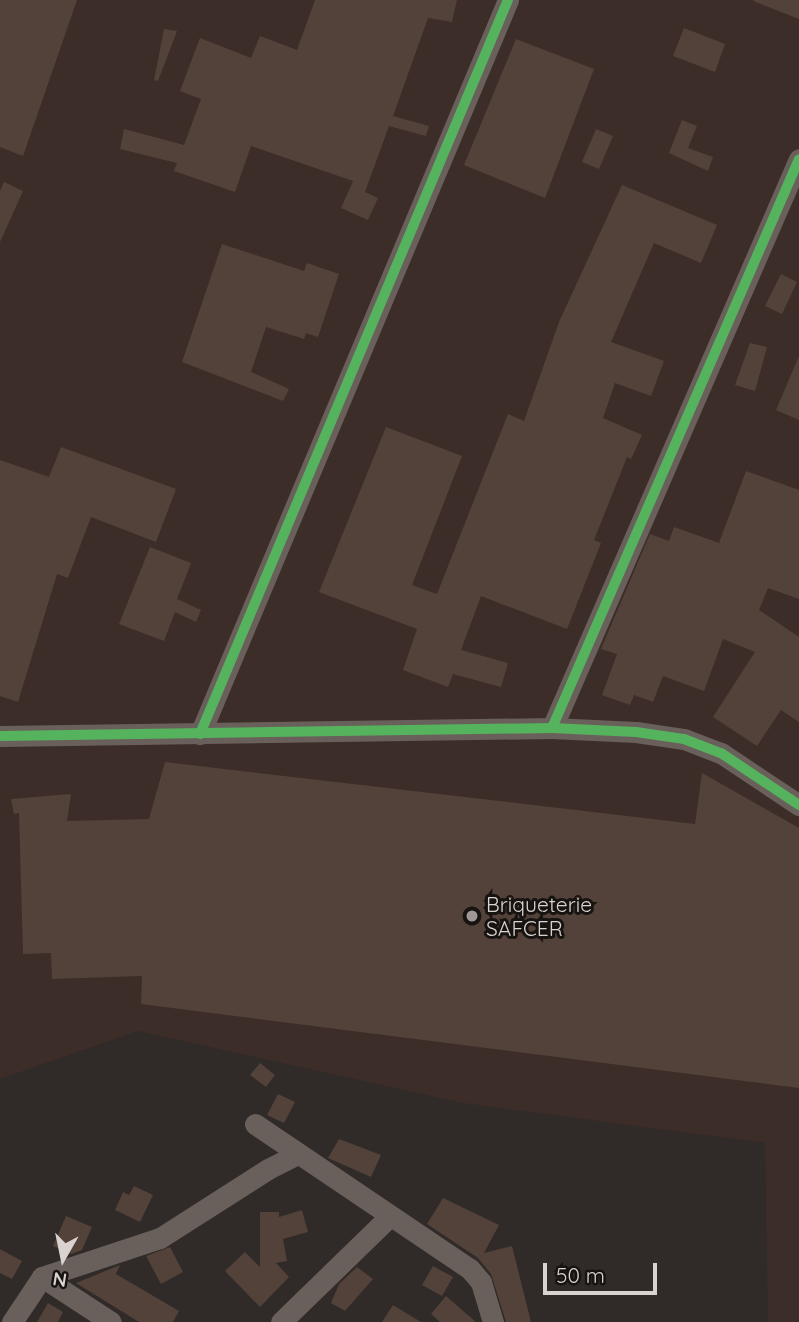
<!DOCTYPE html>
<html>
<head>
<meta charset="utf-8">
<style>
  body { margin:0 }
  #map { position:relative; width:799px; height:1322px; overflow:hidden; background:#302a28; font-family:Quicksand,sans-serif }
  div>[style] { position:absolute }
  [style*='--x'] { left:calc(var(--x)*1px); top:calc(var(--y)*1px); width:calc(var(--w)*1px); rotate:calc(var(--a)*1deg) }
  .built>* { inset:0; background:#3d2d28 }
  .building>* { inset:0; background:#53423a }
  .minor>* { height:21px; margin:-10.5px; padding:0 10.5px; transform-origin:10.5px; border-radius:10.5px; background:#6a605b }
  .cycleway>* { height:10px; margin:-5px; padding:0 5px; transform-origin:5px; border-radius:5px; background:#56b35d }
  .dots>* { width:19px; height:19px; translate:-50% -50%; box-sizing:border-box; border:4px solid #171311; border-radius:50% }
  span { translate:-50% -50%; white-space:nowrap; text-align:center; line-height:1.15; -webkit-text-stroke:6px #171311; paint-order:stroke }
  .poi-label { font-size:21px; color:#d9d2cf }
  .left { translate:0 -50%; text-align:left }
  .north { position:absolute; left:28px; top:1224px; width:70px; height:70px; -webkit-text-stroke:5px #171311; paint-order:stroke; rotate:189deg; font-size:19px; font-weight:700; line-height:28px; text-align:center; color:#d9d2cf }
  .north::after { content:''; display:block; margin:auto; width:24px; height:32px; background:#d9d2cf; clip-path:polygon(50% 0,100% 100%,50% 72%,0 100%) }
  .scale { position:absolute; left:543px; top:1263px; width:114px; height:32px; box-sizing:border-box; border:4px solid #d9d2cf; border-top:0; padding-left:9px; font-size:21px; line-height:24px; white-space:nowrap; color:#d9d2cf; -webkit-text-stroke:5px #171311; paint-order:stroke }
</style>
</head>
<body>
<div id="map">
  <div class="built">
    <div style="clip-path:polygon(0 0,799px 0,799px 1322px,768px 1322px,765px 1143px,463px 1103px,138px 1031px,0 1079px)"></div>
  </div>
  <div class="building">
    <div style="clip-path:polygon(0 0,77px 0,23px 156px,0 147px)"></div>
    <div style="clip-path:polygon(315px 0,457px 0,452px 22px,428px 18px,393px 116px,429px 126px,426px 136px,389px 126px,365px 192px,378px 198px,368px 220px,341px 208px,353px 181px,251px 146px,235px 192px,174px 171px,177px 163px,120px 149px,124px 129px,184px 145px,201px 99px,180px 91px,200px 38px,251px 58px,260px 36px,297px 50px)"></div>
    <div style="clip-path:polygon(754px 0,799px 0,799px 19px,753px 1px)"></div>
    <div style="clip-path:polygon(684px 28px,725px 44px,715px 72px,673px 56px)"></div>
    <div style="clip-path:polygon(164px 29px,177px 31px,158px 81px,154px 80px)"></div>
    <div style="clip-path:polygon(516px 39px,594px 69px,545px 198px,464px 165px)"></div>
    <div style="clip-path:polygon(682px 120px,697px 126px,688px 148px,713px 157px,708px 171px,669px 153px)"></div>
    <div style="clip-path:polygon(596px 129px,613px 136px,599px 169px,582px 162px)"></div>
    <div style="clip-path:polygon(4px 182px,23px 191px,0 242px,0 191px)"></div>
    <div style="clip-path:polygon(622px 185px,717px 225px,701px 263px,654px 243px,611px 342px,664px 361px,651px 396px,615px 383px,603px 418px,642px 435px,631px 459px,627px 457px,594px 540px,601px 543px,567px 629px,481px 596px,461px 650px,508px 663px,501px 687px,453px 674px,448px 687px,403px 670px,417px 629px,319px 592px,386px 427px,462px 456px,412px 585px,437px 594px,508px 414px,524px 421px,559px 322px)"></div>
    <div style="clip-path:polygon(222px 244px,304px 271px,307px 263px,339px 274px,318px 337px,306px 333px,304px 339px,266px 327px,251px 372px,289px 389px,283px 401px,182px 362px)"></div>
    <div style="clip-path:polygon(781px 274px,797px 282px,782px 314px,765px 306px)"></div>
    <div style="clip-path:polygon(750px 343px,767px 347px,755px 391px,735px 385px)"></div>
    <div style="clip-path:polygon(799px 356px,799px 420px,776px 410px)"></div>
    <div style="clip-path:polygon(61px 447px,176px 489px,156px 542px,91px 517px,68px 578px,57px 574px,18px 702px,0 696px,0 460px,49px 477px)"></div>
    <div style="clip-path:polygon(746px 471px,799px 490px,799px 599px,768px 588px,759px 610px,799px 637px,799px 722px,781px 710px,757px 746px,713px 717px,755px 652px,723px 639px,704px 691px,663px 676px,653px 702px,634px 695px,630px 705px,602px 695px,617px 654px,601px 649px,650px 534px,669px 541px,674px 527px,719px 543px)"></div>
    <div style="clip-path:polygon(150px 547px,191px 563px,177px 599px,201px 610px,196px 622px,175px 612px,164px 641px,119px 624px)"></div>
    <div style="clip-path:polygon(165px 762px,695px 824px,702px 773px,799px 828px,799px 1088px,141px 1004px,142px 976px,52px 979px,51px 953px,23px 954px,19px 813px,14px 814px,11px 799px,71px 794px,67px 821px,149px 819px)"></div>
    <div style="clip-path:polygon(260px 1063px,275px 1075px,266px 1087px,250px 1075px)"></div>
    <div style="clip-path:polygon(278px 1094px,295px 1102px,284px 1123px,267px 1115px)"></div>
    <div style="clip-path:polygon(339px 1139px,381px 1155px,371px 1177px,328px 1158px)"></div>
    <div style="clip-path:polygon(134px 1186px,153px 1195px,140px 1222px,115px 1210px,123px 1192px,129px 1195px)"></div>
    <div style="clip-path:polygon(443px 1198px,499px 1225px,484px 1253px,512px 1246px,531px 1322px,506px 1322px,491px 1274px,478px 1258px,427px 1224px)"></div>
    <div style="clip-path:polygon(302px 1210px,308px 1232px,283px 1239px,287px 1261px,276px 1263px,289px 1277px,260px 1307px,225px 1271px,245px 1252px,260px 1267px,260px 1212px,279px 1212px,279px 1217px)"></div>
    <div style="clip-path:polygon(66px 1216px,92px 1227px,82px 1250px,71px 1254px,53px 1246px)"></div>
    <div style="clip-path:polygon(170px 1247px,183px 1272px,161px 1284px,146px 1256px)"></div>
    <div style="clip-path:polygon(0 1249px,22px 1261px,12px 1279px,0 1273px)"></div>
    <div style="clip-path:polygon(120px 1265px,116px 1274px,179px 1311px,173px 1322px,139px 1322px,76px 1283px)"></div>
    <div style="clip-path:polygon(433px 1266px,453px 1277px,442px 1296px,422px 1285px)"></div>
    <div style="clip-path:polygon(357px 1267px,373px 1279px,345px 1311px,331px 1303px,339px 1284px)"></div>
    <div style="clip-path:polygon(446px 1296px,476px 1322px,440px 1322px,431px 1314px)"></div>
    <div style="clip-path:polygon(48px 1303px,63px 1312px,58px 1322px,37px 1322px)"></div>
    <div style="clip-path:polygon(393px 1305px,421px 1322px,382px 1322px)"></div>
  </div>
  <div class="minor">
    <div style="--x:552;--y:728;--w:620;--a:-66.53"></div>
    <div style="--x:200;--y:734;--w:796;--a:-67.24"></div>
    <div style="--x:0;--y:736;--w:552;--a:-0.83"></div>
    <div style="--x:552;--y:728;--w:84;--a:2.7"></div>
    <div style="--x:636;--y:732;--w:49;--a:8.3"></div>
    <div style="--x:684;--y:739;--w:40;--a:21"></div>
    <div style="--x:721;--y:753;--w:94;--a:33.7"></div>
    <div style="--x:255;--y:1124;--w:259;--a:34"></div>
    <div style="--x:470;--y:1269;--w:17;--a:50"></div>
    <div style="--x:481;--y:1282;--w:42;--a:73.3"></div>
    <div style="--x:42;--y:1277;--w:82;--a:33.1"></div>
    <div style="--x:12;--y:1322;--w:54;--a:-56.3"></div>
    <div style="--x:42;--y:1277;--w:124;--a:-18.3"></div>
    <div style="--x:160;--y:1238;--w:128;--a:-32.6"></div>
    <div style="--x:268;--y:1169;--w:34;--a:-27"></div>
    <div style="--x:281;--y:1322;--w:152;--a:-44.2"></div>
  </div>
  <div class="cycleway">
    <div style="--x:552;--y:728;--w:620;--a:-66.53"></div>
    <div style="--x:200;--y:734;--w:796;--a:-67.24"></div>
    <div style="--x:0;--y:736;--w:552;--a:-0.83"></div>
    <div style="--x:552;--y:728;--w:84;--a:2.7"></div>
    <div style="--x:636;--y:732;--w:49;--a:8.3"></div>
    <div style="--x:684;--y:739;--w:40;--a:21"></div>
    <div style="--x:721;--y:753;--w:94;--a:33.7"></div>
  </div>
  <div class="dots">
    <div style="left:472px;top:916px;background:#9e9795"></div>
  </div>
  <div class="poi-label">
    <span class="left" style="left:486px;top:916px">Briqueterie<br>SAFCER</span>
  </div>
  <div class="north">N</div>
  <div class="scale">50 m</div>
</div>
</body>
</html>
